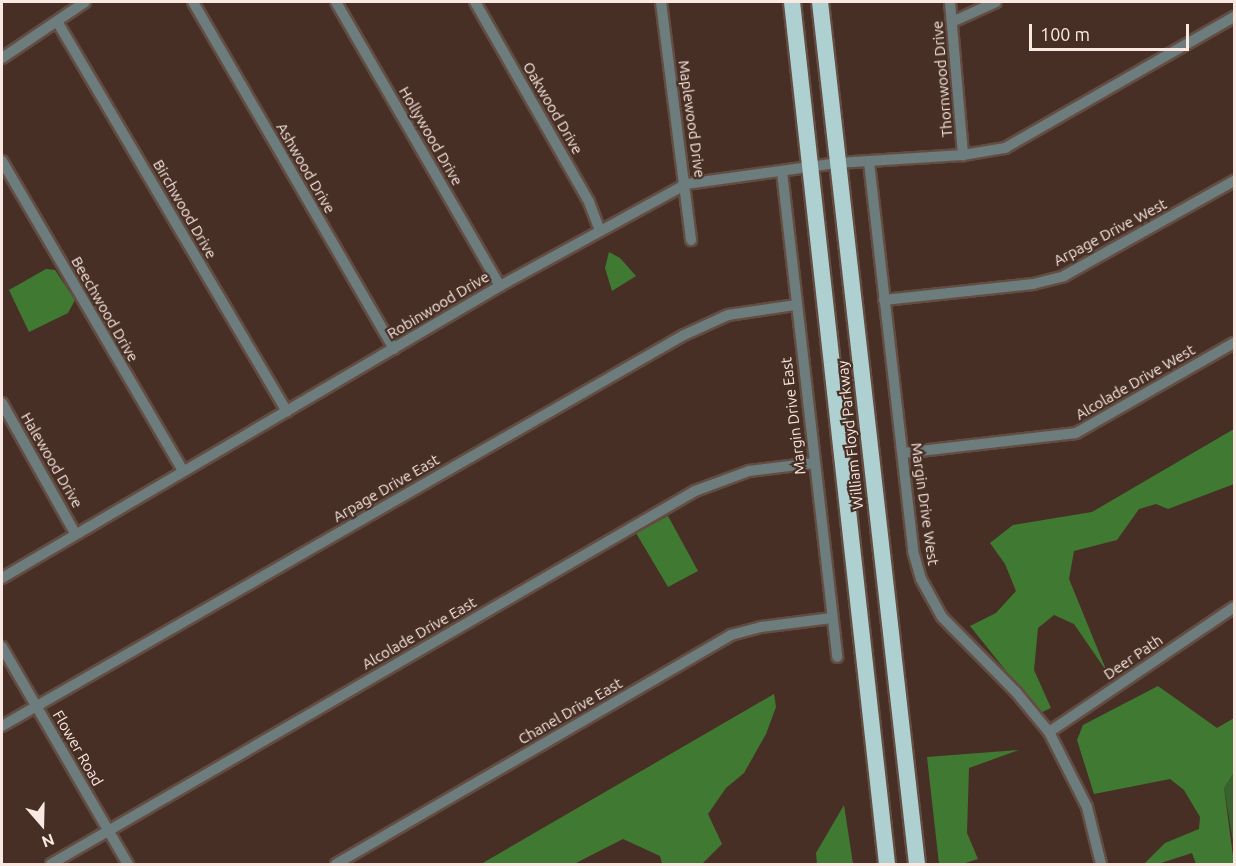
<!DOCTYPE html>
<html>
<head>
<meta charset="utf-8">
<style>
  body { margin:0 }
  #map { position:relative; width:1236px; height:866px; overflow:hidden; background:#472f25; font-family:Ubuntu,sans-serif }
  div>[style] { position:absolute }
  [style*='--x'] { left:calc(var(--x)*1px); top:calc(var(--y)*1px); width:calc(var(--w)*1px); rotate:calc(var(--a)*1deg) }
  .green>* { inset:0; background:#38622e }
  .forest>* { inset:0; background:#407a32 }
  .roads { filter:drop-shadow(2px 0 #634d43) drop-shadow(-2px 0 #634d43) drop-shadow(0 2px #634d43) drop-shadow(0 -2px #634d43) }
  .minor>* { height:10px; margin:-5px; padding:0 5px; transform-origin:5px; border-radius:5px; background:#6d7c7c }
  .trunk>* { height:16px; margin:-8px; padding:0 8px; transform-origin:8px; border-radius:8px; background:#aed0d0 }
  span { translate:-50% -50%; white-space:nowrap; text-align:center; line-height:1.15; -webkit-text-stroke:4.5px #472f25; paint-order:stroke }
  .street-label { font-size:15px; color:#f9e9e2 }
  .frame { position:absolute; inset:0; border:3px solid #f9e9e2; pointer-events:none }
  .north { position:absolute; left:12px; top:794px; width:60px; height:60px; -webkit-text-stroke:4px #472f25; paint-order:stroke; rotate:160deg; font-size:16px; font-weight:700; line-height:24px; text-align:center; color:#f9e9e2 }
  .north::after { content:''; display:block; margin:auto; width:21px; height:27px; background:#f9e9e2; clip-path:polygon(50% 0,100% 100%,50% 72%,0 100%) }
  .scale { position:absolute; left:1029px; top:24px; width:160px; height:27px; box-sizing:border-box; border:3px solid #f9e9e2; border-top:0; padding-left:8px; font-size:18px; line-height:21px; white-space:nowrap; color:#f9e9e2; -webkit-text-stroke:4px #472f25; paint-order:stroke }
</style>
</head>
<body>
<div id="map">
  <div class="green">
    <div style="clip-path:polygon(1234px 773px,1234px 848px,1224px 788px)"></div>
  </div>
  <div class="forest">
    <div style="clip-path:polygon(609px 252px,620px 258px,636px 276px,612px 291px,605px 268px)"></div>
    <div style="clip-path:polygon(46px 269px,55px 270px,75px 300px,68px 313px,29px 332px,9px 290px)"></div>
    <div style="clip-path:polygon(1234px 429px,1234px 484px,1168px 509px,1156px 504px,1139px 509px,1117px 540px,1074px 551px,1069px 579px,1107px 672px,1074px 624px,1054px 615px,1038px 628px,1034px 670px,1051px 708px,1040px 713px,970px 626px,996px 613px,1016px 591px,1005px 564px,990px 543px,1013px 525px,1092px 512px)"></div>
    <div style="clip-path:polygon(668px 516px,698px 571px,668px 587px,636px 533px)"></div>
    <div style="clip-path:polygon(1158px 686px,1217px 728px,1234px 718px,1234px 773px,1224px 788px,1234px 864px,1196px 864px,1192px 853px,1158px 864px,1144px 864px,1165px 843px,1199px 829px,1200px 817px,1184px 790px,1170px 779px,1094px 794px,1077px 740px,1083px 725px)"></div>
    <div style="clip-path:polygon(774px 694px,776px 707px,766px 734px,744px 773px,726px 788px,708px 814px,722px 844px,702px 864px,662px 864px,660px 856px,623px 839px,574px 864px,481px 864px)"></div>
    <div style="clip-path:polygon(1019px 750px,969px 768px,967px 833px,978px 859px,962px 864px,939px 864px,927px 757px)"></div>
    <div style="clip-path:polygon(844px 805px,853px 864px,817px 864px,816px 853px)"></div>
  </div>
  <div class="roads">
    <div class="minor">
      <div style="--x:193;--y:2;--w:401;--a:59.9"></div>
      <div style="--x:336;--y:2;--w:328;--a:60"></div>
      <div style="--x:475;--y:2;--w:230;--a:60.3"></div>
      <div style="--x:589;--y:202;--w:31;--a:69"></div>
      <div style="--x:661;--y:2;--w:240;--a:82.8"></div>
      <div style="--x:950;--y:2;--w:154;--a:85.1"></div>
      <div style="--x:952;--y:22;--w:48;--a:-24.4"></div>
      <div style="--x:58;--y:23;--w:451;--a:59.5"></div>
      <div style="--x:2;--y:58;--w:100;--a:-34"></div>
      <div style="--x:2;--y:161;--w:359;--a:59.7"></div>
      <div style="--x:869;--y:162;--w:391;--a:83.5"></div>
      <div style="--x:913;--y:551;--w:29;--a:74"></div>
      <div style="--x:921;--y:579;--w:43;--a:61.1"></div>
      <div style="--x:942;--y:617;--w:105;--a:45.4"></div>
      <div style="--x:1016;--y:692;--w:52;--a:50.5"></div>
      <div style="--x:1049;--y:732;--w:84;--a:63.1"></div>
      <div style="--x:1087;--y:807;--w:59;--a:76.2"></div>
      <div style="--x:782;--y:172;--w:488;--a:83.5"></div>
      <div style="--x:884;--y:300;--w:150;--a:-6.1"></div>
      <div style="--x:1033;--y:284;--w:32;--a:-14"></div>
      <div style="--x:1064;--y:276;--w:195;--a:-29.2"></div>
      <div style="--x:2;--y:403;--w:149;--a:60.7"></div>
      <div style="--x:903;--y:453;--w:174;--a:-6.6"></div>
      <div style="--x:1076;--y:433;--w:182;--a:-29.7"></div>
      <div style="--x:2;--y:578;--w:577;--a:-30.39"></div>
      <div style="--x:500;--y:286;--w:212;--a:-28.7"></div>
      <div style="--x:686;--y:184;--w:152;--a:-7.9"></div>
      <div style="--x:837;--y:163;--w:126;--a:-3.6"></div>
      <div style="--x:963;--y:155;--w:43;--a:-9.5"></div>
      <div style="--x:1005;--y:148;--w:264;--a:-29.8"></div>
      <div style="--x:2;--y:647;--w:251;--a:59.9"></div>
      <div style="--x:2;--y:726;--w:786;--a:-29.83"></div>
      <div style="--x:684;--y:335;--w:48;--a:-24.4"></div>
      <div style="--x:728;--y:315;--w:69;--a:-8.4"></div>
      <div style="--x:1049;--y:732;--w:223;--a:-34"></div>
      <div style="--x:51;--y:864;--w:744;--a:-30.08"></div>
      <div style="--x:695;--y:491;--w:58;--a:-20.3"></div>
      <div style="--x:749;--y:471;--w:65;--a:-7"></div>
      <div style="--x:336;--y:864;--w:457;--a:-30.1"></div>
      <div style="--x:731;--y:635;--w:31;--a:-15"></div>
      <div style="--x:761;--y:627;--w:71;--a:-7.3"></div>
    </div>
    <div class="trunk">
      <div style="--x:792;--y:2;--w:867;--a:83.71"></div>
      <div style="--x:820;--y:2;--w:867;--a:83.58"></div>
    </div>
  </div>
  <div class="street-label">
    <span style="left:942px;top:79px;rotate:-95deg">Thornwood Drive</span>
    <span style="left:553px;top:108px;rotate:60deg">Oakwood Drive</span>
    <span style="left:692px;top:119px;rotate:82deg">Maplewood Drive</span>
    <span style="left:431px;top:136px;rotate:60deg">Hollywood Drive</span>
    <span style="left:306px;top:168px;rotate:60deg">Ashwood Drive</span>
    <span style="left:185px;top:209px;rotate:60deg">Birchwood Drive</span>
    <span style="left:1110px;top:232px;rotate:-28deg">Arpage Drive West</span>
    <span style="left:438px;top:305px;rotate:-31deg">Robinwood Drive</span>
    <span style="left:105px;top:309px;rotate:60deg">Beechwood Drive</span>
    <span style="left:1135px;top:382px;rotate:-30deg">Alcolade Drive West</span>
    <span style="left:793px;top:416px;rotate:-97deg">Margin Drive East</span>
    <span style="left:850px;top:435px;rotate:-96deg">William Floyd Parkway</span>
    <span style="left:52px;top:460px;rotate:60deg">Halewood Drive</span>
    <span style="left:386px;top:488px;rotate:-30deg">Arpage Drive East</span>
    <span style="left:925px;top:504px;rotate:82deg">Margin Drive West</span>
    <span style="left:419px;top:633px;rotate:-30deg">Alcolade Drive East</span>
    <span style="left:1133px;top:657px;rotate:-34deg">Deer Path</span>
    <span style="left:570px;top:711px;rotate:-30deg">Chanel Drive East</span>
    <span style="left:78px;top:748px;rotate:60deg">Flower Road</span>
  </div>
  <div class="frame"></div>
  <div class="north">N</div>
  <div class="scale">100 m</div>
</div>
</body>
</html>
